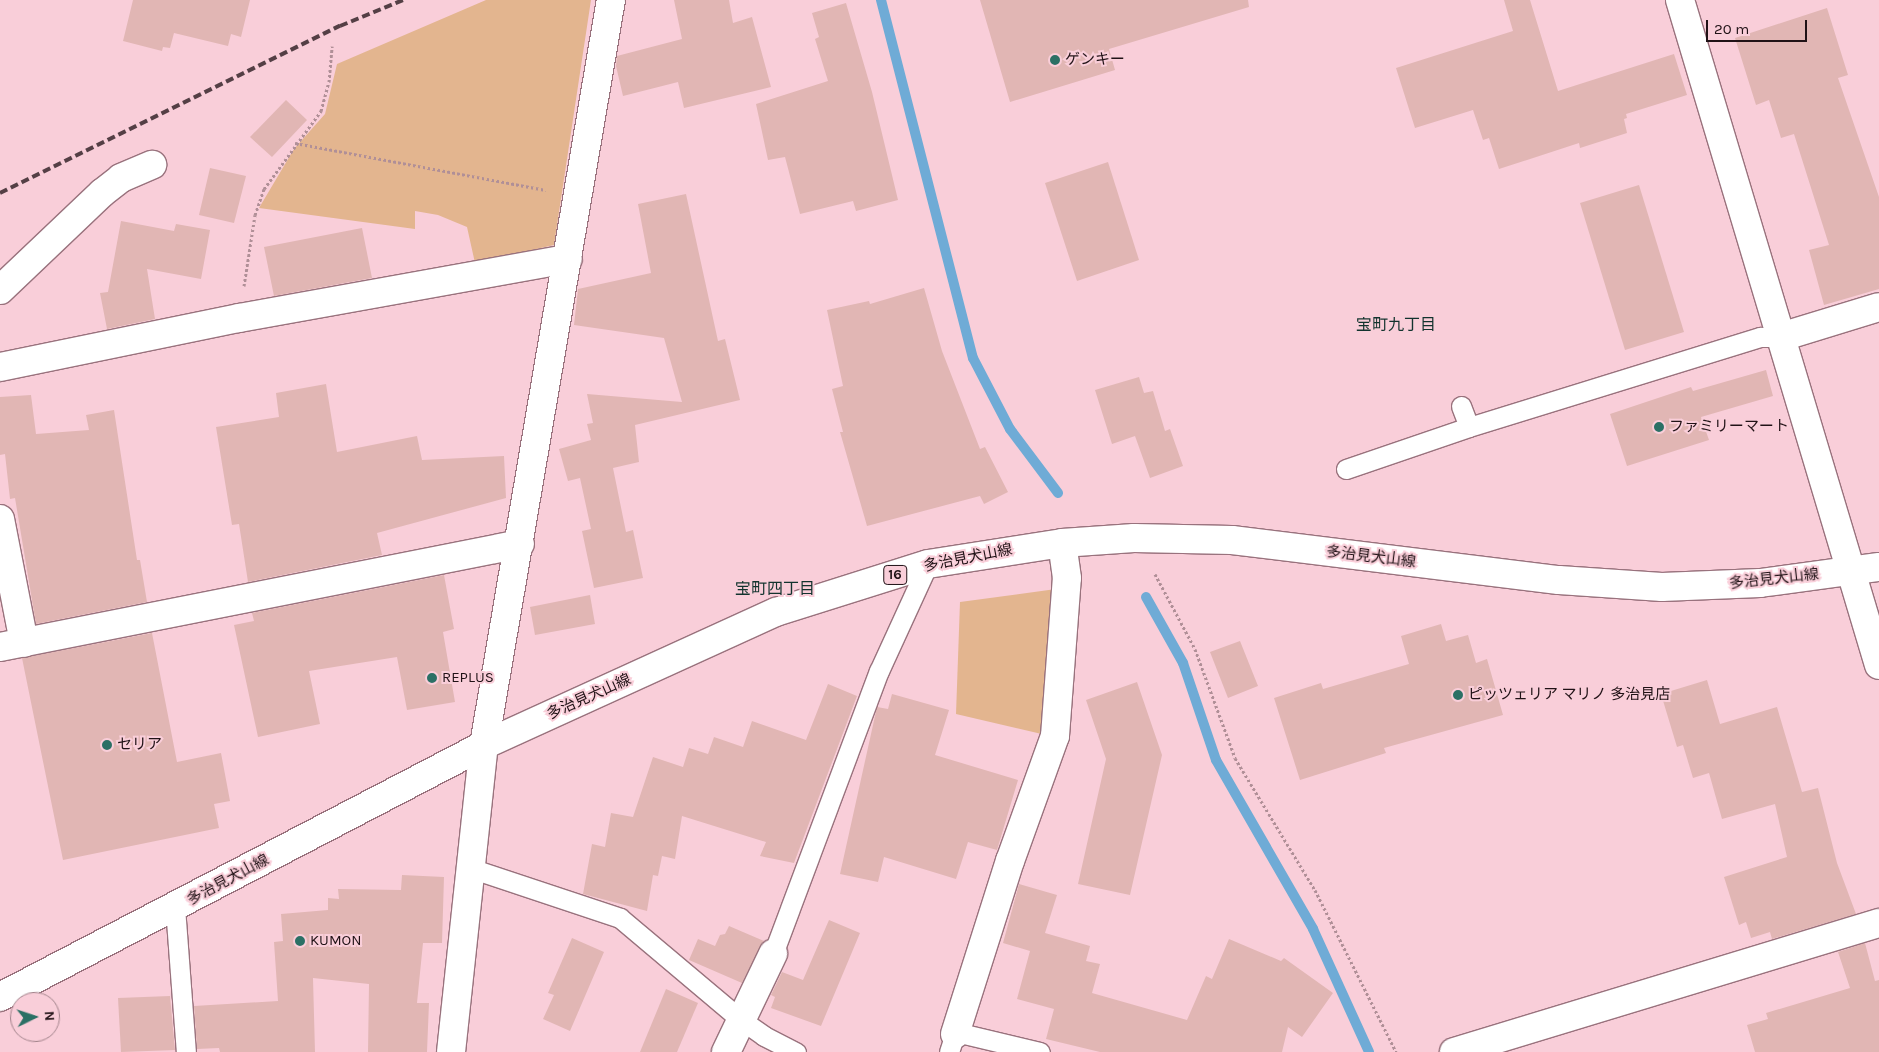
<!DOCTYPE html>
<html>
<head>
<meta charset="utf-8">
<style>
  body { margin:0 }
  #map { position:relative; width:1879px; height:1052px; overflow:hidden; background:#f9ced9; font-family:Karla,"Noto Sans JP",sans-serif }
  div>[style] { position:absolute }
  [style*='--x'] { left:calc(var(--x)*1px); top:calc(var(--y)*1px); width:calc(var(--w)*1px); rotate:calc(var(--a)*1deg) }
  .green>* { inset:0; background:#e3b58f }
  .stream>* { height:10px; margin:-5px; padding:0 5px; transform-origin:5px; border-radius:5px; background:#6fabd6 }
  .building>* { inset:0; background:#e1b6b4 }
  .path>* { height:3px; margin-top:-1.5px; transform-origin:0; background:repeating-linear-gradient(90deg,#b08f97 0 2.5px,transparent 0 5px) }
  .roads { filter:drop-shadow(1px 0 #99727d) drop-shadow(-1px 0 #99727d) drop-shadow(0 1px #99727d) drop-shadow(0 -1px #99727d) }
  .service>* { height:19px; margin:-9.5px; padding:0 9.5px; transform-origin:9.5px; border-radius:9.5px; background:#fff }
  .minor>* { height:28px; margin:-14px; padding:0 14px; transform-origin:14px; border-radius:14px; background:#fff }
  .primary>* { height:28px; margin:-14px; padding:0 14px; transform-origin:14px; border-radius:14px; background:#fff }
  .rail>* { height:4px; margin-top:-2px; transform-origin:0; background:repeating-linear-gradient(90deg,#543f45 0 8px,transparent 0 12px) }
  .dots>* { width:14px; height:14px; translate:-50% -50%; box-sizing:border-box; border:2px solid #f9ced9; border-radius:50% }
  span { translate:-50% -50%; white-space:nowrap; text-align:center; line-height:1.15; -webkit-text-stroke:4px #f9ced9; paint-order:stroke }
  .shield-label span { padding:1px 4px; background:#f9ced9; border:1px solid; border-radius:4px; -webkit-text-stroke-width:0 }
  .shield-label { font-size:14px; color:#201216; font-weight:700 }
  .poi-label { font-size:15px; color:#201216 }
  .left { translate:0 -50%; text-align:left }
  .street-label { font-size:15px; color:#201216 }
  .neighbourhood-label { font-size:16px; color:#12332e }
  .north { position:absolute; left:10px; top:992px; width:50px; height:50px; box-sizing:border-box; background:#f9ced9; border:1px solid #a2838b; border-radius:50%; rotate:86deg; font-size:14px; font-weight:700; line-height:20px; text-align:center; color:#201216 }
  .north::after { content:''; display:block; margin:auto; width:18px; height:22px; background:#2b7065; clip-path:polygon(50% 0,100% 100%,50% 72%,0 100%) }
  .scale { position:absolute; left:1706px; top:20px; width:101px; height:22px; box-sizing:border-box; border:2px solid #201216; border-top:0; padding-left:6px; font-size:15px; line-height:18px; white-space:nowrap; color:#201216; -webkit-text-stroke:4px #f9ced9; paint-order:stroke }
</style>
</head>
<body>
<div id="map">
  <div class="green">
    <div style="clip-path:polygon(486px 0,591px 0,554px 245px,475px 263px,467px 227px,438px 215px,415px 211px,415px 229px,259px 208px,294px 149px,325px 114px,337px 64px)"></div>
    <div style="clip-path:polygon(1056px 589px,1046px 735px,956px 714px,960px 602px)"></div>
  </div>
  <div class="stream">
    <div style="--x:881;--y:0;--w:370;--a:75.6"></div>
    <div style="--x:973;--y:358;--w:80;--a:62.5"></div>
    <div style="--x:1010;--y:429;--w:80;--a:53.1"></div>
    <div style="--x:1146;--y:597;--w:76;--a:60.7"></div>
    <div style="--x:1183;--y:663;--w:102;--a:71.2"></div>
    <div style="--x:1216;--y:760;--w:195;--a:60.1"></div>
    <div style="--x:1313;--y:929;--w:135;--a:65.5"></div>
  </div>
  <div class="building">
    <div style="clip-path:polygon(133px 0,250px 0,241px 37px,231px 34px,228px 46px,174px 33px,170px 48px,163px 47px,162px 51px,123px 41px)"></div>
    <div style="clip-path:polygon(674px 0,729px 0,733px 23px,752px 17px,771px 87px,684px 108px,678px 82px,623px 96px,616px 66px,617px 56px,682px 39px)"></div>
    <div style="clip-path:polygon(980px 0,1248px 0,1249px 7px,1109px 49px,1115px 70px,1010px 102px)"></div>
    <div style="clip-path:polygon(1504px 0,1530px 0,1558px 91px,1674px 54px,1687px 95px,1626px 114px,1627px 118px,1624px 119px,1627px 133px,1580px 148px,1579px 143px,1499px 169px,1489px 138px,1483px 140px,1473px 110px,1415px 128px,1396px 68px,1513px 31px)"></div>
    <div style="clip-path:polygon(846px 3px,872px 92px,898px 200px,856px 211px,853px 201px,800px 214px,785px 157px,768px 160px,756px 104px,828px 81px,815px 39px,819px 37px,812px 13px)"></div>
    <div style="clip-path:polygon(1827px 8px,1848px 75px,1838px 78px,1879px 197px,1879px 289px,1824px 305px,1809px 250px,1829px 245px,1794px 134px,1781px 138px,1769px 100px,1756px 105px,1735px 38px)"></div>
    <div style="clip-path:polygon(286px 100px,307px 120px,272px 157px,250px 137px)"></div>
    <div style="clip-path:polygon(1108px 162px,1139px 260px,1077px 281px,1045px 183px)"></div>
    <div style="clip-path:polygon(210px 168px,246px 176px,234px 223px,199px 215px)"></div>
    <div style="clip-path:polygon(1639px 185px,1684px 332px,1625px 350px,1580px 203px)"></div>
    <div style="clip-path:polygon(686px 194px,718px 341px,725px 339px,740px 400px,635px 425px,639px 462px,613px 468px,626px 532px,633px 530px,643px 578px,594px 588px,582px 531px,591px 529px,580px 478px,568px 481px,559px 449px,591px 440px,587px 424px,593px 423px,587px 394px,682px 402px,664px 338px,574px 325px,578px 289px,651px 273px,638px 204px)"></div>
    <div style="clip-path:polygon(121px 221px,174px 231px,176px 224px,210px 230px,201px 279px,147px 269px,155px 319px,107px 329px,100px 293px,108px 292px)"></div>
    <div style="clip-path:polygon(362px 228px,372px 278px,274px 296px,264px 247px)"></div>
    <div style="clip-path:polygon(924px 288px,942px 351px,980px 449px,985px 447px,1008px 492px,984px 504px,980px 496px,867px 526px,840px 432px,843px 432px,832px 389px,843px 386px,827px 310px,869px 301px,870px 304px)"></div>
    <div style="clip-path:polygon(1766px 370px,1773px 396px,1701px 417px,1709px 440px,1627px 466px,1610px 414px,1691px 387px,1693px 391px)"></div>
    <div style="clip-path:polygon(1139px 377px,1144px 393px,1153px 391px,1165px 431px,1170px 429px,1183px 466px,1150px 478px,1135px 436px,1112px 444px,1095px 390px)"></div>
    <div style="clip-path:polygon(326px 384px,337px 452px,417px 436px,422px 460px,504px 456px,506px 498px,377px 533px,382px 555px,248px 582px,239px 524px,232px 525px,216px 427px,279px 417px,276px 393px)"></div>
    <div style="clip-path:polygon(31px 395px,36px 434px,89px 430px,86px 415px,114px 410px,137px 560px,140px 560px,147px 602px,36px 624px,15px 498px,10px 499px,5px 454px,0 455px,0 397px)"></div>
    <div style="clip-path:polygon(444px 575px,454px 629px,443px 632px,455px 702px,407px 710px,397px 657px,309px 671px,320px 724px,258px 737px,234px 625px,254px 621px,252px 613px)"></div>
    <div style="clip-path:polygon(590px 595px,595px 624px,535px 635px,530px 607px)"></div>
    <div style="clip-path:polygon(1441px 624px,1446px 641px,1468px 635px,1476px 663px,1487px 659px,1503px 715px,1384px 748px,1386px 753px,1300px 780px,1274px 698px,1321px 683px,1323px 689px,1409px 664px,1401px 636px)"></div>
    <div style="clip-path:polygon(152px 633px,177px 762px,221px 753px,230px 801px,214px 804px,219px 828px,63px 860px,22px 658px)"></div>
    <div style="clip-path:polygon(1240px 641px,1258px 686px,1228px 698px,1210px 652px)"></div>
    <div style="clip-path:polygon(1707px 680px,1720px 724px,1777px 707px,1802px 792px,1818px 788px,1837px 863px,1856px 914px,1772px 939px,1770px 932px,1751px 938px,1746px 922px,1739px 925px,1724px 877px,1787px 857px,1775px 804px,1722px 819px,1709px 773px,1693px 778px,1683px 745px,1677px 747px,1661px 694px)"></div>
    <div style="clip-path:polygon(1137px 682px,1162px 755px,1130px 895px,1078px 884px,1106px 759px,1086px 700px)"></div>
    <div style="clip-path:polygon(828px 684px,857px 696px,794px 863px,760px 856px,766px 842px,682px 816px,675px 859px,662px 856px,658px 876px,653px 875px,647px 911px,583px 894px,592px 844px,605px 847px,611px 813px,633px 817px,653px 757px,683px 767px,689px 748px,708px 754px,714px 737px,743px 747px,752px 721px,806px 740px)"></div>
    <div style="clip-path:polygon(892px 694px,949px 710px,935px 755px,1018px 780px,997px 850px,968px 842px,956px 879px,884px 857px,878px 882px,840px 874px,877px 707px,888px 709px)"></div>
    <div style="clip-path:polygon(402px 875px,444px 877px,442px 943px,423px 943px,417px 1003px,429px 1003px,427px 1052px,368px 1052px,369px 984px,313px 978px,315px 1052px,220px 1052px,219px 1048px,197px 1049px,194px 1006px,278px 1001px,274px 942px,283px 941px,281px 914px,328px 910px,328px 898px,339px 899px,338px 889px,401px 890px)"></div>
    <div style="clip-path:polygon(1019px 884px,1057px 895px,1045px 933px,1090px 946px,1086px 961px,1100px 964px,1092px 993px,1187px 1020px,1206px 976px,1212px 979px,1229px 939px,1281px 961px,1284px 958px,1333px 993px,1302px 1037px,1288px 1027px,1282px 1052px,1100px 1052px,1046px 1039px,1054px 1009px,1017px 999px,1030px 951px,1003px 943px)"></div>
    <div style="clip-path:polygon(829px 920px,860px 933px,821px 1026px,771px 1008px,775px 997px,771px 995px,782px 972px,803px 980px)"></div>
    <div style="clip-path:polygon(729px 926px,764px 941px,742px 983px,689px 960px,698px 939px,715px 946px,720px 935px,725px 934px)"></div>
    <div style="clip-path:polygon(572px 938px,604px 952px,570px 1031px,543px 1019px,554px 995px,548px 993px)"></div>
    <div style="clip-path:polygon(1865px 943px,1875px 981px,1879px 980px,1879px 1052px,1755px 1052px,1747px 1025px,1768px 1019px,1766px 1013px,1850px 988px,1838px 952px)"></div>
    <div style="clip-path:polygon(666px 989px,698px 1003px,677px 1052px,640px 1052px)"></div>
    <div style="clip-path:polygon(170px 996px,175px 1050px,121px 1052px,118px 998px)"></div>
  </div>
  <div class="path">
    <div style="--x:295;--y:143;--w:255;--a:10.6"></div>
    <div style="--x:244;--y:286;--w:72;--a:-81.2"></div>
    <div style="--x:255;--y:215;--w:28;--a:-71"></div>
    <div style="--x:264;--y:189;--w:97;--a:-53.8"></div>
    <div style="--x:321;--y:111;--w:30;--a:-75"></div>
    <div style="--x:329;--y:82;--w:36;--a:-85"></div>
    <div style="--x:1155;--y:574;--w:85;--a:61.9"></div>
    <div style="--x:1195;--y:649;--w:116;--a:69.8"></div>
    <div style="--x:1235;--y:758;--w:154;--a:58.8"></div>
    <div style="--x:1315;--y:890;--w:181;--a:63.4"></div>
  </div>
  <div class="roads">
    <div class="service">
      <div style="--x:1461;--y:406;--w:22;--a:69"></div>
      <div style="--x:1346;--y:469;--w:130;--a:-18.9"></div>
      <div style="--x:1469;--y:427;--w:305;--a:-17.2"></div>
      <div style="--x:1760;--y:337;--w:21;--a:0"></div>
      <div style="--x:470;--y:868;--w:158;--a:18.4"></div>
      <div style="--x:620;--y:918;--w:157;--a:40.1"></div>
      <div style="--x:740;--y:1019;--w:29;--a:35"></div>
      <div style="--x:764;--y:1036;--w:36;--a:27"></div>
      <div style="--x:175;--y:907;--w:145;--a:85.7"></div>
      <div style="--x:773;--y:954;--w:302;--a:-69.5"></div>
      <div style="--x:879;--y:671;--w:118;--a:-65.4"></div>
      <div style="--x:949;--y:1052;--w:19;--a:-72"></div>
      <div style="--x:955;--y:1034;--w:5;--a:-11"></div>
      <div style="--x:960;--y:1033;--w:82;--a:13.4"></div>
    </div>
    <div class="minor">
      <div style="--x:1680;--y:0;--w:694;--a:73.34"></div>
      <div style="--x:0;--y:290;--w:141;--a:-43.6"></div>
      <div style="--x:102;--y:193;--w:24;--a:-38"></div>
      <div style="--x:121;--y:178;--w:34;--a:-23"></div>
      <div style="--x:1781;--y:337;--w:102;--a:-17"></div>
      <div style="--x:0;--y:367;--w:244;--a:-11.6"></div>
      <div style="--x:239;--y:318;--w:334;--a:-10.2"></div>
      <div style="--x:0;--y:519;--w:126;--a:79"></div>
      <div style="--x:0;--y:647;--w:530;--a:-11.2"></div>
      <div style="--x:955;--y:1034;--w:182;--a:-72.4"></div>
      <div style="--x:1010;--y:861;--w:133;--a:-70.2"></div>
      <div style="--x:1055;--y:736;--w:158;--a:-85.7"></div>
      <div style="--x:1067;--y:578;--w:35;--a:-98"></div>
      <div style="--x:451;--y:1052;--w:309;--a:-83.9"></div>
      <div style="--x:484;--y:745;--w:756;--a:-80.33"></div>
      <div style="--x:726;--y:1052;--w:109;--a:-64.4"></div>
      <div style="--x:1454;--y:1052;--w:444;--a:-16.9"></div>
    </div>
    <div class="primary">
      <div style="--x:0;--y:997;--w:546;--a:-27.5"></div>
      <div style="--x:484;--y:745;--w:321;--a:-24.5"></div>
      <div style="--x:776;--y:612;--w:159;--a:-17.5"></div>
      <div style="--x:928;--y:564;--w:136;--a:-8.9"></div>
      <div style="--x:1062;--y:543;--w:72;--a:-4"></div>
      <div style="--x:1134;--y:538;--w:98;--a:1.2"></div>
      <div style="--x:1232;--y:540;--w:329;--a:7"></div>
      <div style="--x:1559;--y:580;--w:103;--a:3.9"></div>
      <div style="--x:1662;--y:587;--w:98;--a:-2.3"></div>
      <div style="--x:1760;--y:583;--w:120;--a:-7.7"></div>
    </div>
  </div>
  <div class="rail">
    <div style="--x:0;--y:193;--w:379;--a:-26.2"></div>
    <div style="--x:340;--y:26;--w:68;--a:-22.4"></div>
  </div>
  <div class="dots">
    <div style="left:1055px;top:60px;background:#2b7065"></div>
    <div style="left:1659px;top:427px;background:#2b7065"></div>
    <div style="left:432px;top:678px;background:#2b7065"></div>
    <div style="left:1458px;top:695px;background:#2b7065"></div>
    <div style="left:107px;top:745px;background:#2b7065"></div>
    <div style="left:300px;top:941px;background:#2b7065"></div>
  </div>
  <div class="shield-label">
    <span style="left:895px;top:575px">16</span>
  </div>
  <div class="poi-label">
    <span class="left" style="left:1065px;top:60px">ゲンキー</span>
    <span class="left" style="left:1669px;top:427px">ファミリーマート</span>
    <span class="left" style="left:442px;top:678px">REPLUS</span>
    <span class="left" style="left:1468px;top:695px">ピッツェリア マリノ 多治見店</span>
    <span class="left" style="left:117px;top:745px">セリア</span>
    <span class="left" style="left:310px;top:941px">KUMON</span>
  </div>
  <div class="street-label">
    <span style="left:1371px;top:557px;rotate:7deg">多治見犬山線</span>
    <span style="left:968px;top:558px;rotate:-11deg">多治見犬山線</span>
    <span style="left:1774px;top:579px;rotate:-6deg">多治見犬山線</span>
    <span style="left:589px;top:697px;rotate:-24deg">多治見犬山線</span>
    <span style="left:228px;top:880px;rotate:-28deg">多治見犬山線</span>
  </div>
  <div class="neighbourhood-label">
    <span style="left:1396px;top:325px">宝町九丁目</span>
    <span style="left:775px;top:589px">宝町四丁目</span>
  </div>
  <div class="north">N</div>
  <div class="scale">20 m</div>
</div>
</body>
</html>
